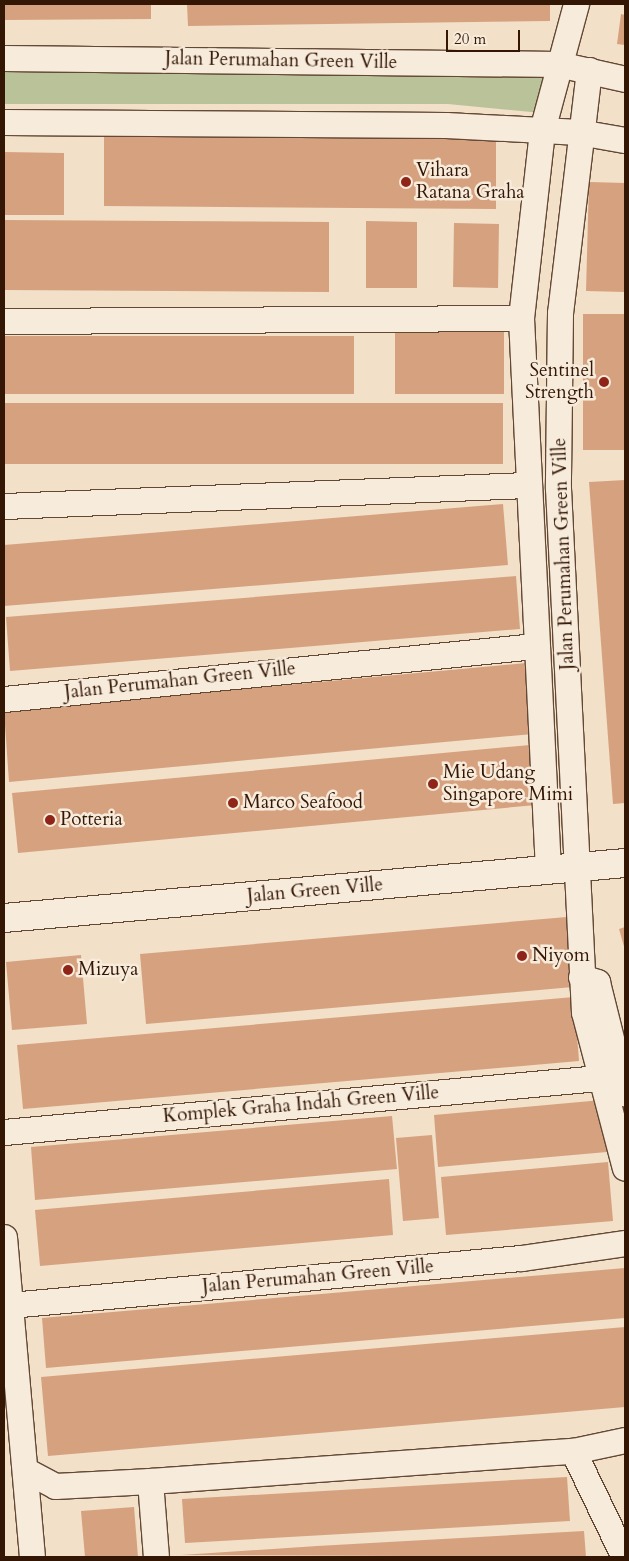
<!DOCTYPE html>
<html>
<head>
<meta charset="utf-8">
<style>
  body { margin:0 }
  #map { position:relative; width:629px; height:1561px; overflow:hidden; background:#f2e0c9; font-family:Cardo,serif }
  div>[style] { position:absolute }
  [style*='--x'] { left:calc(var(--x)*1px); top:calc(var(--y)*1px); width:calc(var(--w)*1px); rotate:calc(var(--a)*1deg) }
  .green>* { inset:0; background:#b9c298 }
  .building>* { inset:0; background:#d6a17f }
  .roads { filter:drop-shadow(1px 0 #634834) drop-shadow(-1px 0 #634834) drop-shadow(0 1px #634834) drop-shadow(0 -1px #634834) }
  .minor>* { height:25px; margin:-12.5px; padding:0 12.5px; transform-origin:12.5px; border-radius:12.5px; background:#f7ebdc }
  .tertiary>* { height:28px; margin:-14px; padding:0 14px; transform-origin:14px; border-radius:14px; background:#f7ebdc }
  .dots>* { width:14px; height:14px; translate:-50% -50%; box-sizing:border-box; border:2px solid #f7ebdc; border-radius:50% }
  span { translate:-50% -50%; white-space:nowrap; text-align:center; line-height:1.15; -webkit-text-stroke:5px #f7ebdc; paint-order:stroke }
  .street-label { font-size:19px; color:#331603 }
  .poi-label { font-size:19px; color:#331603 }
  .left { translate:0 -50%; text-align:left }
  .right { translate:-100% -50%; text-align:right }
  .frame { position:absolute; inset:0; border:5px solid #331603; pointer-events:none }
  .scale { position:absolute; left:446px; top:30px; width:74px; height:22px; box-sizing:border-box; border:2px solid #331603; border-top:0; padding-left:6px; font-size:15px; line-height:18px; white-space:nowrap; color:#331603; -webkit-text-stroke:4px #f7ebdc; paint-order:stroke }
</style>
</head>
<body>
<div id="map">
  <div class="green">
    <div style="clip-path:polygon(4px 61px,565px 70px,552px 114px,448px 104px,4px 104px)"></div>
  </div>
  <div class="building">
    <div style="clip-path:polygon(4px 4px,151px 4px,151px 19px,4px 20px)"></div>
    <div style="clip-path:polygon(187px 4px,550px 4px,550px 21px,188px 26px)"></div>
    <div style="clip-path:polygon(621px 14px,625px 15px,625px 45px,617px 44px)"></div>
    <div style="clip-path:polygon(104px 135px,496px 138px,496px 209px,104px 206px)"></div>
    <div style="clip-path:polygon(4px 152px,64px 153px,64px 215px,4px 215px)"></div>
    <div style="clip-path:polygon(589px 182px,625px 183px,625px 292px,586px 291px)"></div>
    <div style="clip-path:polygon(4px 220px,329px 222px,329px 292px,4px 290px)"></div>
    <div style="clip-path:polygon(366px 221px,417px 222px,417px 288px,366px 288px)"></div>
    <div style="clip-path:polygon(454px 223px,499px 224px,498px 288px,453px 287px)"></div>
    <div style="clip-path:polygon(583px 314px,625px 314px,625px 450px,583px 450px)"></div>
    <div style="clip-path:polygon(395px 329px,504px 329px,504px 394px,395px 394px)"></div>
    <div style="clip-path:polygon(4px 336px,354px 336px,354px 394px,4px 394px)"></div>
    <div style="clip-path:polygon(4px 403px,503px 403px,503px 464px,4px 464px)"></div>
    <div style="clip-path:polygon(625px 480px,625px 803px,613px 804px,589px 482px)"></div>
    <div style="clip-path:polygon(503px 504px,508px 565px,4px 606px,4px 545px)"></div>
    <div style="clip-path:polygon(516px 576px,520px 629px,10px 671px,6px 617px)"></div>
    <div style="clip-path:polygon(526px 663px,533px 734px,9px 782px,4px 711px)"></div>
    <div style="clip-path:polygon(530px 745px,536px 805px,18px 853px,12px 793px)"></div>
    <div style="clip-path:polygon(567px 917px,573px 987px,146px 1024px,140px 954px)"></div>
    <div style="clip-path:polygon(625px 927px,625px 950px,619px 929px)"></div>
    <div style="clip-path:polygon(81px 955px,87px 1024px,12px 1030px,6px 962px)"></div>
    <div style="clip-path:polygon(574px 997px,579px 1061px,23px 1109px,17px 1045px)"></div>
    <div style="clip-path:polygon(602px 1100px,607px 1152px,438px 1167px,434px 1115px)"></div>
    <div style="clip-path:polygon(392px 1116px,397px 1169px,35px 1200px,31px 1147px)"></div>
    <div style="clip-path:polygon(432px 1135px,439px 1218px,403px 1221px,396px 1138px)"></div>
    <div style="clip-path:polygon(608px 1162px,613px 1221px,446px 1235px,441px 1177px)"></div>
    <div style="clip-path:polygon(389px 1179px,393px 1235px,40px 1266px,35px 1210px)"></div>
    <div style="clip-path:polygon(625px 1268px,625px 1318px,46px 1368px,42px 1318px)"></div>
    <div style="clip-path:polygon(625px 1327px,625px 1407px,48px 1456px,41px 1377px)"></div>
    <div style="clip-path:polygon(567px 1477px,570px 1521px,185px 1543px,182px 1499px)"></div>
    <div style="clip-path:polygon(134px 1507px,138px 1557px,85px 1557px,81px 1511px)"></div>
    <div style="clip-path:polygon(584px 1531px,586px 1557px,181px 1555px,317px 1546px)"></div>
  </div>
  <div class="roads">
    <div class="minor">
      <div style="--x:4;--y:58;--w:554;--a:0.62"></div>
      <div style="--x:558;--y:64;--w:69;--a:12.6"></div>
      <div style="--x:589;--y:70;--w:245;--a:96.8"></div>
      <div style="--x:560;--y:313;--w:175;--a:90.7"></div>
      <div style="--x:558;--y:488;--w:525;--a:87.16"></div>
      <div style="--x:584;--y:1012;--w:161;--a:75.3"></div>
      <div style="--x:4;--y:122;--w:442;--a:0.4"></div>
      <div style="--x:446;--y:125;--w:133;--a:3"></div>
      <div style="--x:579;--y:132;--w:47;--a:9.9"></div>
      <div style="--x:4;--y:321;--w:517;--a:-0.33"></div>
      <div style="--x:4;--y:506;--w:522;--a:-2.3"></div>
      <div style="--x:4;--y:699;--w:534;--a:-5.7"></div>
      <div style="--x:548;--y:870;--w:553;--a:-92.8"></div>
      <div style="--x:521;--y:318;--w:189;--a:-83.6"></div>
      <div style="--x:542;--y:130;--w:131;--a:-74.9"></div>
      <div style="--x:581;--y:977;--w:17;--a:17"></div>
      <div style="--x:597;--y:982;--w:115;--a:76"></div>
      <div style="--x:4;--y:1132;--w:596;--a:-5.19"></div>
      <div style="--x:4;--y:1237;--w:321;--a:85"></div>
      <div style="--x:10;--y:1305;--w:513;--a:-5.26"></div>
      <div style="--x:521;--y:1258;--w:105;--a:-8.2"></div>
      <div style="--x:573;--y:1451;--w:118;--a:64.3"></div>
      <div style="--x:27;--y:1471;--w:32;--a:28"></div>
      <div style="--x:55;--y:1486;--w:95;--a:-3"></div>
      <div style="--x:150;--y:1481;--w:424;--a:-4.1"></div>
      <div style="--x:573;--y:1451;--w:53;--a:-11.9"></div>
      <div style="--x:150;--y:1481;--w:76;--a:85.5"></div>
    </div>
    <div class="tertiary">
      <div style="--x:4;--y:918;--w:623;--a:-5.06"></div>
    </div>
  </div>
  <div class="dots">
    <div style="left:406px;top:182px;background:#8f2418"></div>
    <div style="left:604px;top:382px;background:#8f2418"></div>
    <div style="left:433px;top:784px;background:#8f2418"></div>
    <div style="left:233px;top:803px;background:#8f2418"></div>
    <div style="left:50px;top:820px;background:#8f2418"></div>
    <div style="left:522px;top:956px;background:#8f2418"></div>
    <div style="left:68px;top:970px;background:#8f2418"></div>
  </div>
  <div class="street-label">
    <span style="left:281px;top:61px;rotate:1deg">Jalan Perumahan Green Ville</span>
    <span style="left:564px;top:554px;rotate:-92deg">Jalan Perumahan Green Ville</span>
    <span style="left:180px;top:681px;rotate:-6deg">Jalan Perumahan Green Ville</span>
    <span style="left:315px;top:891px;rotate:-5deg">Jalan Green Ville</span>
    <span style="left:301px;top:1105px;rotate:-5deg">Komplek Graha Indah Green Ville</span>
    <span style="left:318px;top:1277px;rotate:-5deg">Jalan Perumahan Green Ville</span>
  </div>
  <div class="poi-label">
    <span class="left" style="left:416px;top:182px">Vihara<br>Ratana Graha</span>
    <span class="right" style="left:594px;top:382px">Sentinel<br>Strength</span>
    <span class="left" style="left:443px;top:784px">Mie Udang<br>Singapore Mimi</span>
    <span class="left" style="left:243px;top:803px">Marco Seafood</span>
    <span class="left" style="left:60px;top:820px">Potteria</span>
    <span class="left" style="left:532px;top:956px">Niyom</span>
    <span class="left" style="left:78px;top:970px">Mizuya</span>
  </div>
  <div class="frame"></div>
  <div class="scale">20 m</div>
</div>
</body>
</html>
